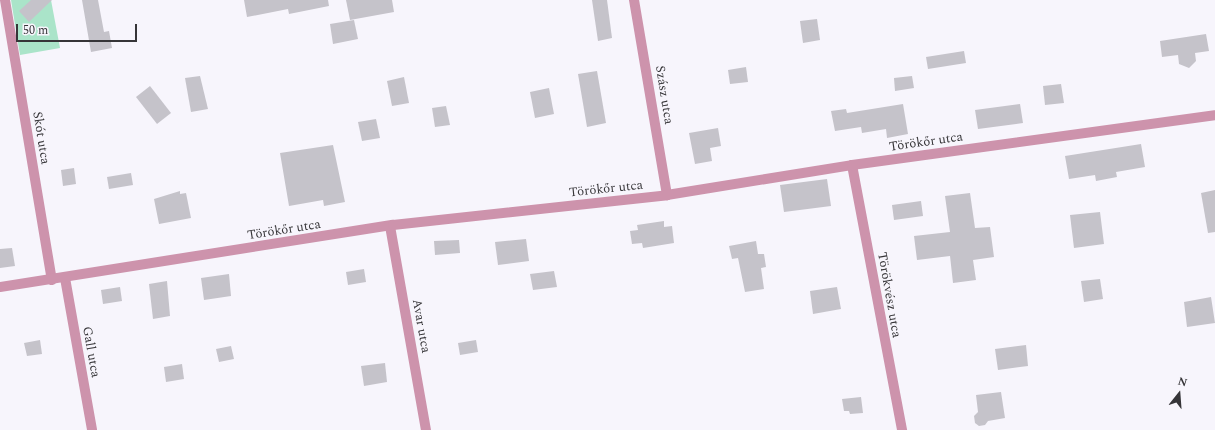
<!DOCTYPE html>
<html>
<head>
<meta charset="utf-8">
<style>
  body { margin:0 }
  #map { position:relative; width:1215px; height:430px; overflow:hidden; background:#f7f5fc; font-family:Spectral,serif }
  div>[style] { position:absolute }
  [style*='--x'] { left:calc(var(--x)*1px); top:calc(var(--y)*1px); width:calc(var(--w)*1px); rotate:calc(var(--a)*1deg) }
  .green>* { inset:0; background:#aae4c9 }
  .building>* { inset:0; background:#c5c3ca }
  .minor>* { height:10px; margin:-5px; padding:0 5px; transform-origin:5px; border-radius:5px; background:#cd93ac }
  span { translate:-50% -50%; white-space:nowrap; text-align:center; line-height:1.15; -webkit-text-stroke:4px #f7f5fc; paint-order:stroke }
  .street-label { font-size:13px; color:#363538 }
  .north { position:absolute; left:1159px; top:374px; width:40px; height:40px; -webkit-text-stroke:3px #f7f5fc; paint-order:stroke; rotate:17deg; font-size:11px; font-weight:700; line-height:16px; text-align:center; color:#363538 }
  .north::after { content:''; display:block; margin:auto; width:14px; height:18px; background:#363538; clip-path:polygon(50% 0,100% 100%,50% 72%,0 100%) }
  .scale { position:absolute; left:16px; top:24px; width:121px; height:18px; box-sizing:border-box; border:2px solid #363538; border-top:0; padding-left:5px; font-size:12px; line-height:14px; white-space:nowrap; color:#363538; -webkit-text-stroke:3px #f7f5fc; paint-order:stroke }
</style>
</head>
<body>
<div id="map">
  <div class="green">
    <div style="clip-path:polygon(11px 0,51px 0,60px 48px,20px 55px)"></div>
  </div>
  <div class="building">
    <div style="clip-path:polygon(31px 0,52px 0,29px 22px,19px 11px)"></div>
    <div style="clip-path:polygon(82px 0,98px 0,104px 32px,109px 31px,112px 48px,91px 52px)"></div>
    <div style="clip-path:polygon(244px 0,328px 0,329px 6px,289px 14px,288px 9px,247px 17px)"></div>
    <div style="clip-path:polygon(346px 0,392px 0,394px 12px,350px 20px)"></div>
    <div style="clip-path:polygon(592px 0,607px 0,612px 38px,598px 41px)"></div>
    <div style="clip-path:polygon(817px 19px,820px 40px,803px 43px,800px 21px)"></div>
    <div style="clip-path:polygon(354px 20px,358px 39px,333px 44px,330px 24px)"></div>
    <div style="clip-path:polygon(1206px 34px,1209px 51px,1195px 53px,1196px 61px,1189px 68px,1179px 64px,1178px 55px,1162px 57px,1160px 41px)"></div>
    <div style="clip-path:polygon(964px 51px,966px 63px,928px 69px,926px 57px)"></div>
    <div style="clip-path:polygon(746px 67px,748px 82px,730px 84px,728px 70px)"></div>
    <div style="clip-path:polygon(597px 71px,606px 123px,587px 127px,578px 74px)"></div>
    <div style="clip-path:polygon(200px 76px,208px 109px,191px 112px,185px 78px)"></div>
    <div style="clip-path:polygon(912px 76px,914px 88px,895px 91px,894px 78px)"></div>
    <div style="clip-path:polygon(404px 77px,409px 103px,392px 106px,387px 81px)"></div>
    <div style="clip-path:polygon(1061px 84px,1064px 103px,1045px 105px,1043px 86px)"></div>
    <div style="clip-path:polygon(150px 86px,171px 113px,157px 124px,136px 97px)"></div>
    <div style="clip-path:polygon(549px 88px,554px 114px,535px 118px,530px 92px)"></div>
    <div style="clip-path:polygon(903px 104px,908px 134px,887px 138px,886px 129px,862px 133px,861px 127px,835px 131px,831px 111px,846px 109px,847px 113px)"></div>
    <div style="clip-path:polygon(1020px 104px,1023px 123px,978px 129px,975px 110px)"></div>
    <div style="clip-path:polygon(446px 106px,450px 125px,435px 127px,432px 108px)"></div>
    <div style="clip-path:polygon(376px 119px,380px 138px,362px 141px,358px 122px)"></div>
    <div style="clip-path:polygon(718px 128px,721px 146px,710px 148px,712px 161px,695px 164px,689px 133px)"></div>
    <div style="clip-path:polygon(1141px 144px,1145px 167px,1116px 172px,1117px 177px,1096px 181px,1095px 175px,1069px 179px,1065px 156px)"></div>
    <div style="clip-path:polygon(333px 145px,345px 202px,324px 206px,323px 200px,289px 206px,280px 153px)"></div>
    <div style="clip-path:polygon(74px 168px,76px 184px,63px 186px,61px 170px)"></div>
    <div style="clip-path:polygon(131px 173px,133px 185px,109px 189px,107px 177px)"></div>
    <div style="clip-path:polygon(827px 179px,831px 206px,784px 212px,780px 185px)"></div>
    <div style="clip-path:polygon(1215px 190px,1215px 232px,1208px 233px,1201px 193px)"></div>
    <div style="clip-path:polygon(180px 191px,180px 194px,186px 193px,191px 218px,159px 224px,154px 199px)"></div>
    <div style="clip-path:polygon(970px 193px,975px 228px,990px 227px,994px 257px,973px 260px,976px 280px,953px 283px,950px 256px,917px 260px,914px 236px,950px 232px,945px 196px)"></div>
    <div style="clip-path:polygon(921px 201px,923px 216px,894px 220px,892px 205px)"></div>
    <div style="clip-path:polygon(1100px 212px,1104px 244px,1074px 248px,1070px 215px)"></div>
    <div style="clip-path:polygon(664px 221px,664px 227px,672px 226px,674px 243px,643px 248px,642px 243px,632px 244px,630px 231px,638px 230px,637px 225px)"></div>
    <div style="clip-path:polygon(526px 239px,529px 261px,498px 265px,495px 242px)"></div>
    <div style="clip-path:polygon(459px 240px,460px 253px,435px 255px,434px 241px)"></div>
    <div style="clip-path:polygon(756px 241px,758px 254px,764px 254px,766px 267px,761px 268px,764px 289px,745px 292px,738px 258px,732px 259px,729px 246px)"></div>
    <div style="clip-path:polygon(12px 248px,15px 266px,0 268px,0 249px)"></div>
    <div style="clip-path:polygon(364px 269px,366px 282px,348px 285px,346px 272px)"></div>
    <div style="clip-path:polygon(554px 271px,557px 287px,533px 290px,530px 274px)"></div>
    <div style="clip-path:polygon(229px 274px,231px 296px,204px 300px,201px 278px)"></div>
    <div style="clip-path:polygon(1100px 279px,1103px 299px,1084px 302px,1081px 281px)"></div>
    <div style="clip-path:polygon(167px 281px,170px 316px,153px 319px,149px 284px)"></div>
    <div style="clip-path:polygon(120px 287px,122px 301px,103px 304px,101px 290px)"></div>
    <div style="clip-path:polygon(837px 287px,841px 309px,813px 314px,810px 291px)"></div>
    <div style="clip-path:polygon(1211px 297px,1215px 323px,1187px 327px,1184px 302px)"></div>
    <div style="clip-path:polygon(40px 340px,42px 354px,27px 356px,24px 343px)"></div>
    <div style="clip-path:polygon(476px 340px,478px 352px,460px 355px,458px 343px)"></div>
    <div style="clip-path:polygon(1026px 345px,1028px 366px,998px 370px,995px 349px)"></div>
    <div style="clip-path:polygon(231px 346px,234px 359px,219px 362px,216px 349px)"></div>
    <div style="clip-path:polygon(385px 363px,387px 382px,364px 386px,361px 366px)"></div>
    <div style="clip-path:polygon(182px 364px,184px 379px,166px 382px,164px 367px)"></div>
    <div style="clip-path:polygon(1001px 392px,1005px 418px,988px 421px,985px 425px,979px 426px,975px 423px,974px 416px,978px 412px,976px 395px)"></div>
    <div style="clip-path:polygon(861px 397px,863px 413px,850px 414px,849px 411px,844px 411px,842px 399px)"></div>
  </div>
  <div class="minor">
    <div style="--x:5;--y:0;--w:284;--a:80.5"></div>
    <div style="--x:634;--y:0;--w:198;--a:80.4"></div>
    <div style="--x:852;--y:165;--w:270;--a:79.3"></div>
    <div style="--x:390;--y:226;--w:207;--a:80"></div>
    <div style="--x:65;--y:278;--w:154;--a:79.9"></div>
    <div style="--x:0;--y:287;--w:398;--a:-9"></div>
    <div style="--x:393;--y:225;--w:276;--a:-6.2"></div>
    <div style="--x:667;--y:195;--w:187;--a:-9.2"></div>
    <div style="--x:852;--y:165;--w:366;--a:-7.8"></div>
  </div>
  <div class="street-label">
    <span style="left:664px;top:95px;rotate:81deg">Szász utca</span>
    <span style="left:41px;top:138px;rotate:81deg">Skót utca</span>
    <span style="left:926px;top:142px;rotate:-8deg">Törökőr utca</span>
    <span style="left:606px;top:189px;rotate:-6deg">Törökőr utca</span>
    <span style="left:284px;top:230px;rotate:-9deg">Törökőr utca</span>
    <span style="left:889px;top:295px;rotate:80deg">Törökvész utca</span>
    <span style="left:421px;top:326px;rotate:80deg">Avar utca</span>
    <span style="left:91px;top:352px;rotate:80deg">Gall utca</span>
  </div>
  <div class="north">N</div>
  <div class="scale">50 m</div>
</div>
</body>
</html>
